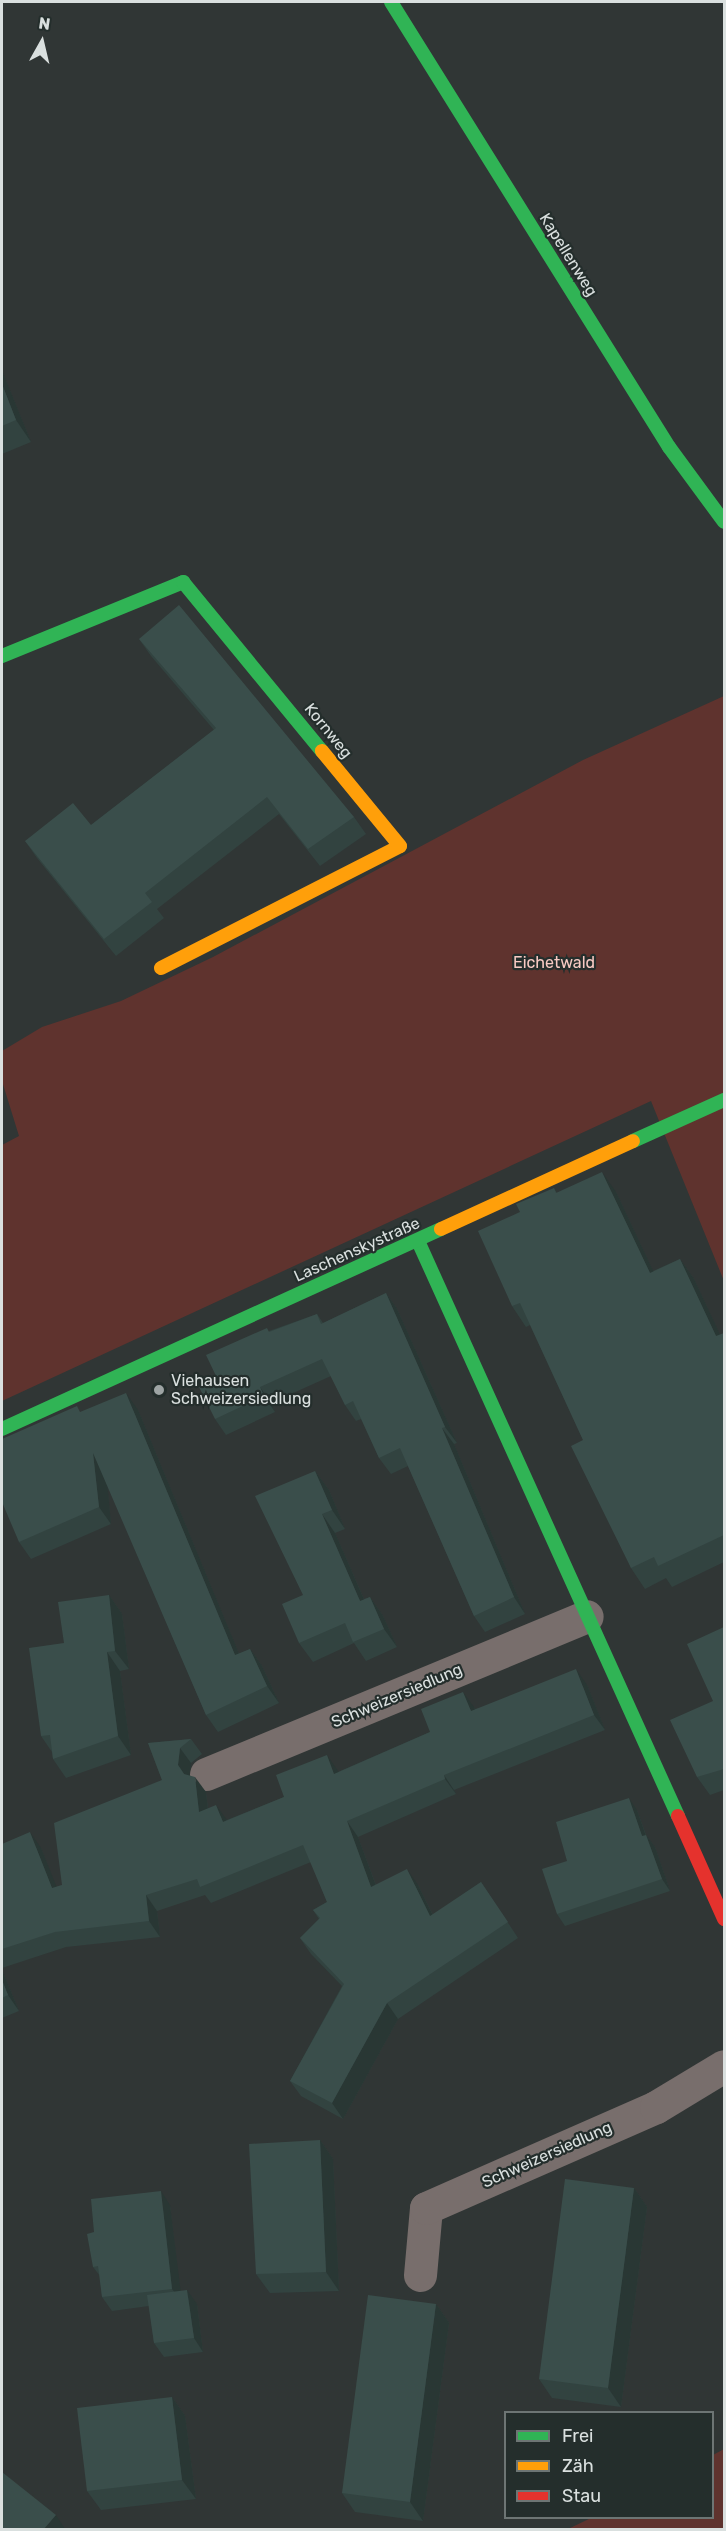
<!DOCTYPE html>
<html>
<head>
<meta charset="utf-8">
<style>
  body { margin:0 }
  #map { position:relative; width:726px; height:2531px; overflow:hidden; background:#303635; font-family:Rubik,sans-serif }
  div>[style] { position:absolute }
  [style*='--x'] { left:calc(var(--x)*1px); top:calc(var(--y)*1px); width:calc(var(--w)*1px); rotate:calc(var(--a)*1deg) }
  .green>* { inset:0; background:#5f332e }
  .street>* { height:33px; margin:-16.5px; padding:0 16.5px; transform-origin:16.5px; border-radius:16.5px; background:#786e6c }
  .fast>* { height:14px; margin:-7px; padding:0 7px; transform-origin:7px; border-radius:7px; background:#30b455 }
  .slow>* { height:14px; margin:-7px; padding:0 7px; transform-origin:7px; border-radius:7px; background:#ff9f0a }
  .jam>* { height:14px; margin:-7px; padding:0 7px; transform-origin:7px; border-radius:7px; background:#e5322d }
  .wall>* { inset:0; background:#324340 }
  .shaded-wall>* { inset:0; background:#293734 }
  .building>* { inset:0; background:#3a4e4b }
  .dots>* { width:16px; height:16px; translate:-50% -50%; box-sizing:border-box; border:3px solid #242e2c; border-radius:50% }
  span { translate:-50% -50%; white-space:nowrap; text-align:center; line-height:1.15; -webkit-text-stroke:4.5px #242e2c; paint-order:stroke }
  .street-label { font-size:16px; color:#dae0df }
  .park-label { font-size:16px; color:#f8cac3 }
  .poi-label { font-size:16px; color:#dae0df }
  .left { translate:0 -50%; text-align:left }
  .frame { position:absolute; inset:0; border:3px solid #dae0df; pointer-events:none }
  .legend { position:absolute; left:504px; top:2411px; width:210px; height:108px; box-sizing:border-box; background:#242e2c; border:2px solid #6d7574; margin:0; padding:8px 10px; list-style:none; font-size:18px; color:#dae0df }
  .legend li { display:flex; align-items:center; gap:12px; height:30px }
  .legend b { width:30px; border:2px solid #6d7574 }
  .north { position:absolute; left:12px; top:12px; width:60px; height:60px; -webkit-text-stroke:4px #242e2c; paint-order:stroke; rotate:8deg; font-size:16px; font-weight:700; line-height:24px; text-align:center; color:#dae0df }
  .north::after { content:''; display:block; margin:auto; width:21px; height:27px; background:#dae0df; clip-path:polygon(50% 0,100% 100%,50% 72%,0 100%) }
</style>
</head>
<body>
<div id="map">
  <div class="green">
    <div style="clip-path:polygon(724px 696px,724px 1281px,651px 1101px,2px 1401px,2px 1145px,19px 1136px,2px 1081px,2px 1051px,42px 1027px,121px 1001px,213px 957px,583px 760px)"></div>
    <div style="clip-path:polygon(724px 2449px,724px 2529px,568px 2529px,591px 2518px,712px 2518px,713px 2455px)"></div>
  </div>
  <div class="street">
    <div style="--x:206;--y:1774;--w:412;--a:-22.5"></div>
    <div style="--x:420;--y:2275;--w:67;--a:-84.9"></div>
    <div style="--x:426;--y:2208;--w:251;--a:-23.7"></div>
    <div style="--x:656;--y:2107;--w:79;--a:-31.1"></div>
  </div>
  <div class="fast">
    <div style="--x:391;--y:2;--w:525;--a:58.01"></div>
    <div style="--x:669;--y:447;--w:93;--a:53.7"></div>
    <div style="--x:2;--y:656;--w:196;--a:-22.2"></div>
    <div style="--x:183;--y:582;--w:219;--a:50.6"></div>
    <div style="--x:633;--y:1141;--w:100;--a:-24.3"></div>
    <div style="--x:418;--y:1241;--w:631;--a:65.67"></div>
    <div style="--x:2;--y:1429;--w:482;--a:-24.5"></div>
  </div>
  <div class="slow">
    <div style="--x:161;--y:968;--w:268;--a:-27"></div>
    <div style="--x:400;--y:846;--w:123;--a:-129.4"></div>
    <div style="--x:441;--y:1229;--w:211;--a:-24.6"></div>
  </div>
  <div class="jam">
    <div style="--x:678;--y:1816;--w:113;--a:65.9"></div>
  </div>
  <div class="wall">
    <div style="clip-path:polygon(2px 371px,31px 442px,2px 454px)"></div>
    <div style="clip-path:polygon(139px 639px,354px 817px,366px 834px,320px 866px,279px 814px,157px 909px,164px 918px,116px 956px,37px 858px,25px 841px,91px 825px,214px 730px,151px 656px)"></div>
    <div style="clip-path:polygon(554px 1188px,557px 1193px,616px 1192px,653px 1271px,680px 1259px,694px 1279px,720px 1335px,724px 1334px,724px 1562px,672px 1587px,666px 1578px,645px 1589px,631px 1568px,583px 1440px,530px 1325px,526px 1327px,512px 1306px,520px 1212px)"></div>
    <div style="clip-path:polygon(386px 1293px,397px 1309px,457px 1443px,454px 1444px,525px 1614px,485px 1632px,474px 1616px,408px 1466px,391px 1474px,379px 1458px,361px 1419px,356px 1421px,345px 1405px,331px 1376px,271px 1403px,275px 1412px,226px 1435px,215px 1419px,217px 1378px,269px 1331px,317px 1314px,323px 1323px)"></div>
    <div style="clip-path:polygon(138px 1410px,239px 1654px,250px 1649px,262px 1666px,279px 1703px,218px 1732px,206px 1715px,107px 1484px,111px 1524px,31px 1559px,19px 1542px,81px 1412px)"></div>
    <div style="clip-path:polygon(315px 1471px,329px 1490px,345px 1529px,335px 1533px,364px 1599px,370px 1597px,383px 1616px,397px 1647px,366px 1661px,354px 1643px,313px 1662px,299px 1643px)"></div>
    <div style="clip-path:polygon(109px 1595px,122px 1614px,129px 1669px,120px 1671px,131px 1755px,66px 1778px,53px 1759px,52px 1752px,41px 1736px,64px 1643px)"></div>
    <div style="clip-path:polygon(724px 1627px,724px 1790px,710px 1795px,697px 1777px,713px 1701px)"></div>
    <div style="clip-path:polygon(587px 1685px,605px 1730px,454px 1790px,456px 1794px,358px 1837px,376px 1885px,418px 1885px,433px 1915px,481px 1882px,518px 1938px,398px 2019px,343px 2119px,301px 2096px,290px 2081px,342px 1986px,311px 1954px,300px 1938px,319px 1919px,313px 1910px,327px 1902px,311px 1862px,211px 1903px,205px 1895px,157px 1911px,160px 1937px,66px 1947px,2px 1968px,2px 1844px,41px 1848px,56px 1887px,62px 1885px,162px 1780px,148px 1743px,191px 1739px,202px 1754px,191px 1763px,189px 1775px,206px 1792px,208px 1808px,227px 1820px,284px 1797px,338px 1772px,430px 1732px,474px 1707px,475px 1709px)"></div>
    <div style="clip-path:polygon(637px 1810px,646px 1835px,655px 1847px,670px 1891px,565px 1926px,557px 1914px,567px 1861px)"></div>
    <div style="clip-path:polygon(2px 1970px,19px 2011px,2px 2018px)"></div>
    <div style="clip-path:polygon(320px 2140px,333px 2159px,339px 2291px,270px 2293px,256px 2274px)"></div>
    <div style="clip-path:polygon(634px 2188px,647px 2207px,621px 2407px,552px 2398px,539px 2379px)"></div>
    <div style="clip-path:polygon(170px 2205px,180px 2291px,197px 2304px,203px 2352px,164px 2357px,154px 2343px,149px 2306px,112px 2311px,102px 2297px,100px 2276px,93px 2267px,94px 2232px)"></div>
    <div style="clip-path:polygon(436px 2304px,449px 2323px,423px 2521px,355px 2512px,342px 2493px)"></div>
    <div style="clip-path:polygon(172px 2397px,185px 2416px,196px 2499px,101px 2510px,87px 2491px)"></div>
  </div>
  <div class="shaded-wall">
    <div style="clip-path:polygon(2px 371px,3px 373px,31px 442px,16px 420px,2px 384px)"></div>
    <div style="clip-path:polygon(602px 1172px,616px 1192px,664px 1294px,650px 1273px)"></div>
    <div style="clip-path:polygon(680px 1259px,694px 1279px,724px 1343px,716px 1336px)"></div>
    <div style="clip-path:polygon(386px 1293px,397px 1309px,457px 1443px,445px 1427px)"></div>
    <div style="clip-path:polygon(260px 1387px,271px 1403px,275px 1412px,264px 1396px)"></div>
    <div style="clip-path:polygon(126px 1393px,138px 1410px,247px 1673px,235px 1655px)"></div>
    <div style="clip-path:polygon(442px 1428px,454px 1444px,525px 1614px,514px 1597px)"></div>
    <div style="clip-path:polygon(93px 1453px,106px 1470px,111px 1524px,99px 1507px)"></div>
    <div style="clip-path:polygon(315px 1471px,329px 1490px,345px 1529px,332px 1510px)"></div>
    <div style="clip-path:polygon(322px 1514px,335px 1533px,373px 1620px,360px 1601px)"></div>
    <div style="clip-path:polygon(109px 1595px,122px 1614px,129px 1669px,115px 1651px)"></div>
    <div style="clip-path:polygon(370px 1597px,383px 1616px,397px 1647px,384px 1629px)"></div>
    <div style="clip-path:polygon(250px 1649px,262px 1666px,279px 1703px,267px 1686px)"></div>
    <div style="clip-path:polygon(107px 1652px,120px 1671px,131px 1755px,118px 1736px)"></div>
    <div style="clip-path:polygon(576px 1669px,587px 1685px,605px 1730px,594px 1715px)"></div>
    <div style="clip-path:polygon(463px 1692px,474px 1707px,482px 1727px,471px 1711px)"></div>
    <div style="clip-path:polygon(180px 1748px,191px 1763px,189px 1781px,178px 1765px)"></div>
    <div style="clip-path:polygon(327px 1755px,338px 1771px,345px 1789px,334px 1774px)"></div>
    <div style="clip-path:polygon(444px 1775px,454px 1790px,456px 1794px,445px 1779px)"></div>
    <div style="clip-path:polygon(195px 1777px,206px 1792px,210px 1827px,199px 1812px)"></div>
    <div style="clip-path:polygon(629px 1798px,637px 1810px,650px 1848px,642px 1836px)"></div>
    <div style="clip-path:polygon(216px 1805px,227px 1820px,223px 1822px)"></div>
    <div style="clip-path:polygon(347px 1821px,358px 1837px,382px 1902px,371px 1887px)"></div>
    <div style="clip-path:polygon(30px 1832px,41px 1848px,63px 1903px,52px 1888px)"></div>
    <div style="clip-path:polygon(646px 1835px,655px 1847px,670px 1891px,662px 1879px)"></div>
    <div style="clip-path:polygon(407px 1869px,418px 1885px,441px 1932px,430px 1916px)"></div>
    <div style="clip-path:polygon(146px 1895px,157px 1911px,160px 1937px,149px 1921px)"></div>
    <div style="clip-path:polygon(2px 1970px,19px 2011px,8px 1995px,2px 1980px)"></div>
    <div style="clip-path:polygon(387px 2003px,398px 2019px,343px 2119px,332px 2103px)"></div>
    <div style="clip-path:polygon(320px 2140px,333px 2159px,339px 2291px,326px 2272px)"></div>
    <div style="clip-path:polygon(634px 2188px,647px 2207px,621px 2407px,608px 2388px)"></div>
    <div style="clip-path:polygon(161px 2191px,170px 2205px,182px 2302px,172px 2289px)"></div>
    <div style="clip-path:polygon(187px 2290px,197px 2304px,203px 2352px,194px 2338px)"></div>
    <div style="clip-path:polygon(436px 2304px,449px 2323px,423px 2521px,410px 2502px)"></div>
    <div style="clip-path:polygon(172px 2397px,185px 2416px,196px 2499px,182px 2480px)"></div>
    <div style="clip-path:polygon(56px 2515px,65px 2529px,44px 2529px)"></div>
  </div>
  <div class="building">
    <div style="clip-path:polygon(2px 384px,16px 420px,2px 426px)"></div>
    <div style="clip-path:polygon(179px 605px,354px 817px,308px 849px,267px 797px,145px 893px,152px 902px,104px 939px,25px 841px,73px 803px,91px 825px,216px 728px,139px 639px)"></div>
    <div style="clip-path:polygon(602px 1172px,650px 1273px,680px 1259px,716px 1336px,724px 1333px,724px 1535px,658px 1566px,654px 1557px,631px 1568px,571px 1446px,583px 1440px,520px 1303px,512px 1306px,478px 1231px,520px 1212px,516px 1204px,554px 1188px,556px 1193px)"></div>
    <div style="clip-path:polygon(386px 1293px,445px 1427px,442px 1428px,514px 1597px,474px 1616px,400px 1448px,379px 1458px,353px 1401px,345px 1405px,322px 1359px,260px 1387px,264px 1396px,215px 1419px,199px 1387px,217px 1378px,206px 1355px,267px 1328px,269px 1332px,317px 1314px,321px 1324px)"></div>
    <div style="clip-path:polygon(126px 1393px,235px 1655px,250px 1649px,267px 1686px,206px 1715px,93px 1453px,99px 1507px,19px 1542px,2px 1502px,2px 1439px,77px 1406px,80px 1412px)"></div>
    <div style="clip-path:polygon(315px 1471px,332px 1510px,322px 1514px,360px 1601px,370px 1597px,384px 1629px,353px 1642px,345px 1623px,299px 1643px,282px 1604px,303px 1595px,255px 1496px)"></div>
    <div style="clip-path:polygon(109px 1595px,115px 1651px,107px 1652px,118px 1736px,53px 1759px,50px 1735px,41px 1736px,29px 1648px,64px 1643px,58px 1602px)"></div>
    <div style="clip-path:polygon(724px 1627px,724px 1769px,697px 1777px,670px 1720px,713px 1701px,687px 1644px)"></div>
    <div style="clip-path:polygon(576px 1669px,594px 1715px,444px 1775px,445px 1779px,347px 1821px,371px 1887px,407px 1869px,430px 1916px,481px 1882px,508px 1922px,387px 2003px,332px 2103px,290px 2081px,344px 1984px,300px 1938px,320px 1918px,313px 1910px,327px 1902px,303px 1845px,200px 1887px,197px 1879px,146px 1895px,149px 1921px,55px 1932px,2px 1949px,2px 1844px,30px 1832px,52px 1888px,62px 1885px,54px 1823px,162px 1780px,148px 1743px,191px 1739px,180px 1748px,178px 1765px,184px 1774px,195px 1777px,199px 1812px,216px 1805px,223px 1822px,284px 1797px,276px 1775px,327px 1755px,334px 1774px,430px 1732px,421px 1709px,463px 1692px,471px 1711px)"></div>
    <div style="clip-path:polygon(629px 1798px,642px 1836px,646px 1835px,662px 1879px,557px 1914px,542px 1869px,567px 1861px,556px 1822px)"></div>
    <div style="clip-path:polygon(2px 1980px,8px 1995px,2px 1998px)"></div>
    <div style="clip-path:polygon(320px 2140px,326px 2272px,256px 2274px,249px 2144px)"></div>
    <div style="clip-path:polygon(565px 2179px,634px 2188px,608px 2388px,539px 2379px)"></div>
    <div style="clip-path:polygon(161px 2191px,172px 2289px,102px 2297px,98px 2266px,93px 2267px,87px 2234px,94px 2232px,91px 2199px)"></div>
    <div style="clip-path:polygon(187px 2290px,194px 2338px,154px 2343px,147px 2295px)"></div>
    <div style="clip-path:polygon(368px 2295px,436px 2304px,410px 2502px,342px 2493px)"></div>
    <div style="clip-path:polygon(172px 2397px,182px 2480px,87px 2491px,77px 2408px)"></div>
    <div style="clip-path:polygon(2px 2472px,56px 2515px,44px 2529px,2px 2529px)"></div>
  </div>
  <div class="dots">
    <div style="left:159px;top:1390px;background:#9ea4a4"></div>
  </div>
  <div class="street-label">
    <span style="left:568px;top:255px;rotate:58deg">Kapellenweg</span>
    <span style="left:328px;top:731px;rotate:51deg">Kornweg</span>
    <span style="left:357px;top:1250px;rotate:-24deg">Laschenskystraße</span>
    <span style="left:397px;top:1696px;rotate:-23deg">Schweizersiedlung</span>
    <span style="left:547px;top:2155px;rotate:-24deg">Schweizersiedlung</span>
  </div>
  <div class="park-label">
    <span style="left:554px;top:963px">Eichetwald</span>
  </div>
  <div class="poi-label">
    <span class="left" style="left:171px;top:1390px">Viehausen<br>Schweizersiedlung</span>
  </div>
  <div class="frame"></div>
  <ul class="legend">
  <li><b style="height:8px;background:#30b455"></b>Frei</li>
  <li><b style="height:8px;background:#ff9f0a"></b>Zäh</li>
  <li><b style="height:8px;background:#e5322d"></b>Stau</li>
  </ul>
  <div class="north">N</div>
</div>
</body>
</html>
